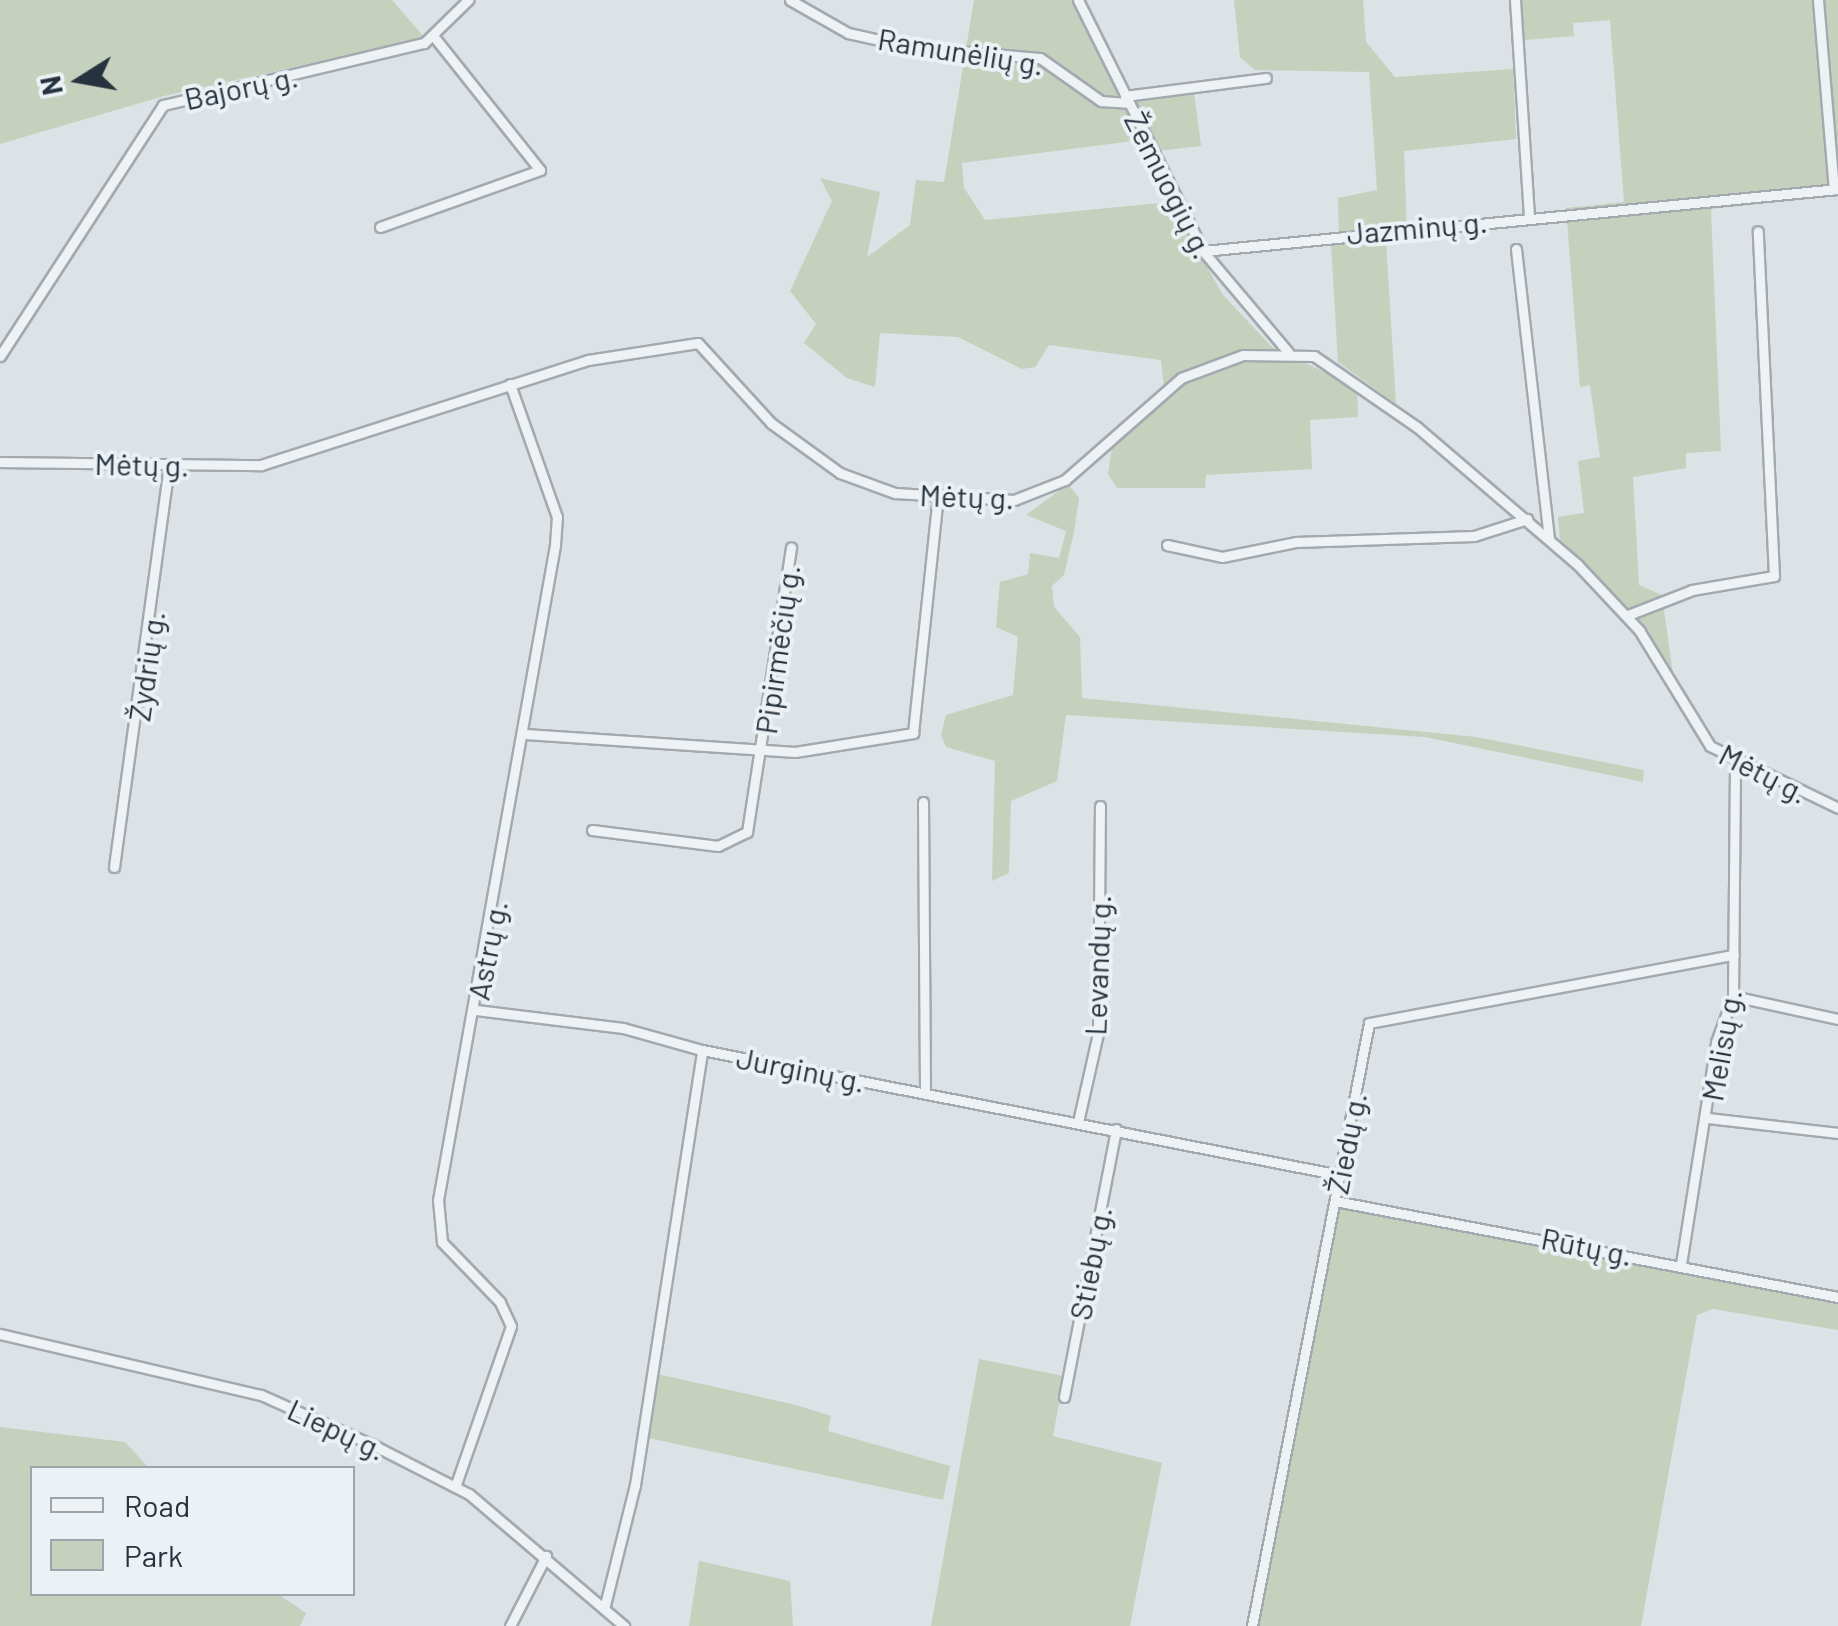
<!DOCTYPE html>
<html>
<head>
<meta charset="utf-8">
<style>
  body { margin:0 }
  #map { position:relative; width:1838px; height:1626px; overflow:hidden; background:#dce2e6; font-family:Barlow,sans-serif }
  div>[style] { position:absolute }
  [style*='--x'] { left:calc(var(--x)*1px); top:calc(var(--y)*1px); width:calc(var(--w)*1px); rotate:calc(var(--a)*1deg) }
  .green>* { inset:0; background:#c5d0bd }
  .roads { filter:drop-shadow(2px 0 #a2aab0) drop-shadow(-2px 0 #a2aab0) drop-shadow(0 2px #a2aab0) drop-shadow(0 -2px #a2aab0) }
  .street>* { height:9px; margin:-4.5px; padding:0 4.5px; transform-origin:4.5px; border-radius:4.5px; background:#eff2f5 }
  span { translate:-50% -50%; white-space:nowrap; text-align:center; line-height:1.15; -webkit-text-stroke:8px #ebf1f4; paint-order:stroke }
  .street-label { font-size:30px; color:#26323d }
  .legend { position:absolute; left:30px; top:1466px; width:325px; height:130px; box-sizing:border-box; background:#ebf1f4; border:2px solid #9ca5ab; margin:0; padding:12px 18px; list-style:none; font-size:30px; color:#26323d }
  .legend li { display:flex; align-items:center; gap:20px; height:50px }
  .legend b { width:50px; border:2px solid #9ca5ab }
  .north { position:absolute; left:30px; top:30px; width:100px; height:100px; -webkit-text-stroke:8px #ebf1f4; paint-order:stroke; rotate:259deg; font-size:28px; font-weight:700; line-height:40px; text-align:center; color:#26323d }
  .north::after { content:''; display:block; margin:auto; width:35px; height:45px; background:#26323d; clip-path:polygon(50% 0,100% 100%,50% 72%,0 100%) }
</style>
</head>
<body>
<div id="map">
  <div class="green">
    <div style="clip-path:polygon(0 0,392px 0,425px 38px,164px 96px,0 144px)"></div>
    <div style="clip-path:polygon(974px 0,1074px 0,1141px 140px,962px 163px,964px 188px,985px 220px,1170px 202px,1223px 295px,1272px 347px,1357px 388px,1358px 417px,1310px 420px,1312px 469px,1206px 475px,1205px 488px,1117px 488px,1108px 474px,1112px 446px,1165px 396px,1161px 360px,1049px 345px,1035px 367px,1022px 369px,958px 337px,880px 333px,875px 387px,847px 378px,804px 343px,816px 324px,790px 291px,832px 201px,820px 178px,880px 192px,867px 257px,910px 225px,916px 180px,944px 182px)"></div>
    <div style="clip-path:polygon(1234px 0,1363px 0,1366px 42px,1395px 77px,1513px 69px,1516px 139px,1404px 151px,1407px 238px,1386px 242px,1396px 404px,1338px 362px,1331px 243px,1339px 242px,1338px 198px,1377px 190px,1369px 72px,1255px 70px,1240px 57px)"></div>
    <div style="clip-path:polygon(1520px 0,1838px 0,1838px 196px,1711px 209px,1721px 451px,1686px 453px,1686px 468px,1633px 477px,1639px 585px,1662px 595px,1675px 690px,1640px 622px,1560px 539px,1558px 517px,1584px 513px,1578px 461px,1600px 457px,1590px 385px,1580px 387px,1566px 208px,1624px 202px,1610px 20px,1573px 23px,1574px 36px,1523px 40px)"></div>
    <div style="clip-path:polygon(1194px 92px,1201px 146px,1157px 151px,1132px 99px)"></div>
    <div style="clip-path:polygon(1068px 484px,1079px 498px,1074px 532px,1064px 575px,1052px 586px,1054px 607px,1080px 637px,1082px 698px,1476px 737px,1644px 770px,1643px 782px,1425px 737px,1066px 715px,1057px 781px,1011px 801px,1009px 873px,992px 881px,995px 761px,946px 747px,941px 735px,946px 715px,1013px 695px,1018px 637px,996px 627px,1000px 582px,1028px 574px,1030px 553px,1059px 558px,1066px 531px,1026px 515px)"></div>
    <div style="clip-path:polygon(1360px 1206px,1838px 1304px,1838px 1330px,1713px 1309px,1697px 1315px,1641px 1626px,1257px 1626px,1340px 1209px)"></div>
    <div style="clip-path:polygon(979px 1359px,1064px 1376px,1053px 1436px,1162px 1463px,1130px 1626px,931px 1626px)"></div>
    <div style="clip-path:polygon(657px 1374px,796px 1405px,831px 1416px,828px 1431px,950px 1466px,943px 1500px,648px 1438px)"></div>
    <div style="clip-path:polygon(0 1427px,125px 1442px,149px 1468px,32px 1468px,32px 1594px,278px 1594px,306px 1613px,300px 1626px,0 1626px)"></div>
    <div style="clip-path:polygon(699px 1561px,790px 1581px,793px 1626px,689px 1626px)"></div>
  </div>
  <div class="roads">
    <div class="street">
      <div style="--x:790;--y:0;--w:67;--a:29.6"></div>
      <div style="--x:848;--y:33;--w:65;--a:12.5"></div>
      <div style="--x:911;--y:47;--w:129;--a:4.9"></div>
      <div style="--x:1040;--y:58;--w:75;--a:35.2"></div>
      <div style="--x:1101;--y:101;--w:27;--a:4"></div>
      <div style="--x:1078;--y:0;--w:280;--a:63.5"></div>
      <div style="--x:1203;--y:251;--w:132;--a:49.9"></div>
      <div style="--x:1515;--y:0;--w:218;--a:86.3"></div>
      <div style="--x:1818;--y:0;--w:190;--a:85.2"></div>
      <div style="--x:1125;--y:96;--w:142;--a:-7.3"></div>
      <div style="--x:380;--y:227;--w:170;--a:-19.6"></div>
      <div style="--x:540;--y:170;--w:169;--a:-128.5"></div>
      <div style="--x:1516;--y:249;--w:291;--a:83.5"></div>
      <div style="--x:1203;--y:251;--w:638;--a:-5.58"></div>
      <div style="--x:0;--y:356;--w:299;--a:-57"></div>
      <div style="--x:163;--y:105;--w:268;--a:-13.4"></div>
      <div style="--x:424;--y:43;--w:62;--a:-44.3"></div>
      <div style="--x:0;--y:462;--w:261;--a:0.7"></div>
      <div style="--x:261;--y:465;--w:343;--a:-17.8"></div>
      <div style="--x:588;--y:360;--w:111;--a:-8.8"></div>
      <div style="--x:698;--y:343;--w:108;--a:47.6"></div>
      <div style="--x:771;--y:423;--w:85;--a:35.9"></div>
      <div style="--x:840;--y:473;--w:59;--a:20"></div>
      <div style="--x:895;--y:493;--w:119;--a:3.4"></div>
      <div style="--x:1014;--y:500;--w:55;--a:-21.4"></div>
      <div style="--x:1065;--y:480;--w:154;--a:-41.3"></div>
      <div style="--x:1181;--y:378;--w:66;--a:-20.4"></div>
      <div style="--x:1243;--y:355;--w:71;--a:0.8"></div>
      <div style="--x:1314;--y:356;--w:125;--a:34.6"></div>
      <div style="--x:1417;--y:427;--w:211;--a:40.6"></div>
      <div style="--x:1577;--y:564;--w:91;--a:46.8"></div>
      <div style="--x:1639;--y:630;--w:136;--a:58.5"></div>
      <div style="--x:1710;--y:746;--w:142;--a:25.8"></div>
      <div style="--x:1167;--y:545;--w:56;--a:12.3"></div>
      <div style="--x:1222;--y:557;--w:76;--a:-11.5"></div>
      <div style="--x:1296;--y:542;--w:178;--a:-1.9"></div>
      <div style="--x:1474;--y:536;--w:56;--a:-17.8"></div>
      <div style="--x:1628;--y:615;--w:69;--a:-21.3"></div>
      <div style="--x:1692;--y:590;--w:83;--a:-9.7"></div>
      <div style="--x:1774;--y:576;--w:345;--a:-92.7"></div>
      <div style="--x:525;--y:734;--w:271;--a:3.8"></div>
      <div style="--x:795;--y:752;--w:120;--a:-9.1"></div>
      <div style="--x:913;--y:733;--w:240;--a:-84"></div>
      <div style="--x:923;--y:802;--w:291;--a:89.6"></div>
      <div style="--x:592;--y:830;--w:127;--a:7.2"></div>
      <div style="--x:718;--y:846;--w:32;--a:-26"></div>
      <div style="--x:747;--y:832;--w:288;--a:-81.2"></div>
      <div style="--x:114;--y:867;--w:406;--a:-82.2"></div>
      <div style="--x:1733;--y:996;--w:107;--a:12.4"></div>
      <div style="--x:476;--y:1010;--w:148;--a:7"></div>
      <div style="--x:623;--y:1028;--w:82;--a:15.6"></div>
      <div style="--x:1708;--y:1118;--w:131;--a:6.6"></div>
      <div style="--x:1078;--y:1122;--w:91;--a:-77.3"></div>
      <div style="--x:1098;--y:1033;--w:227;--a:-89.5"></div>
      <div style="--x:1335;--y:1201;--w:512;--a:10.81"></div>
      <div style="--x:1681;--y:1264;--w:225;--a:-81"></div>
      <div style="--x:1716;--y:1042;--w:49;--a:-69.7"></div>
      <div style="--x:1733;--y:996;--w:232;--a:-89.5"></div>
      <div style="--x:0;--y:1334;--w:268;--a:13.2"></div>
      <div style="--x:261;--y:1395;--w:127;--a:24.1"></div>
      <div style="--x:377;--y:1447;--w:103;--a:27.1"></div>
      <div style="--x:469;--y:1494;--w:204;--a:40.4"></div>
      <div style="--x:1064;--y:1397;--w:273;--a:-79"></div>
      <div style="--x:455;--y:1487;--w:170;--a:-70.8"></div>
      <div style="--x:511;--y:1326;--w:26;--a:-115"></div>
      <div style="--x:500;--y:1302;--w:83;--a:-134"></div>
      <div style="--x:442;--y:1242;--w:42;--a:-95.4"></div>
      <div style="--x:438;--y:1200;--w:665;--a:-79.87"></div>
      <div style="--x:555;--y:545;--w:28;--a:-86"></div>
      <div style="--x:557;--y:517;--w:141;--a:-109.5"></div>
      <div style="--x:604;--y:1609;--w:128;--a:-76"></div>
      <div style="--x:635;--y:1485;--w:440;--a:-81.2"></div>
      <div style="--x:702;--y:1050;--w:650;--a:11.09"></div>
      <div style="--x:510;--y:1626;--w:79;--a:-62.8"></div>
      <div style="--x:1252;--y:1626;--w:614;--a:-79.02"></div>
      <div style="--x:1369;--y:1023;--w:371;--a:-10.6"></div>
    </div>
  </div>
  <div class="street-label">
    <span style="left:961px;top:51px;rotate:9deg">Ramunėlių g.</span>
    <span style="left:241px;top:87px;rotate:-12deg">Bajorų g.</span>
    <span style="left:1170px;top:185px;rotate:63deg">Žemuogių g.</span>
    <span style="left:1417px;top:227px;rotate:-5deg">Jazminų g.</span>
    <span style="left:142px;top:464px;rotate:1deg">Mėtų g.</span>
    <span style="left:967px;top:496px;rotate:2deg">Mėtų g.</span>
    <span style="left:777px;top:649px;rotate:-82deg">Pipirmėčių g.</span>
    <span style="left:146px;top:666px;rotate:-82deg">Žydrių g.</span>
    <span style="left:1764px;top:773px;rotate:27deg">Mėtų g.</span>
    <span style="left:487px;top:950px;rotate:-79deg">Astrų g.</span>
    <span style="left:1097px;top:965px;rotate:-88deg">Levandų g.</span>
    <span style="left:1721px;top:1045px;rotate:-80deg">Melisų g.</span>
    <span style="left:801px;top:1069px;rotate:11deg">Jurginų g.</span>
    <span style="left:1346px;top:1143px;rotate:-79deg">Žiedų g.</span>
    <span style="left:1587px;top:1246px;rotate:11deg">Rūtų g.</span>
    <span style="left:1090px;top:1263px;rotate:-79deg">Stiebų g.</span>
    <span style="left:337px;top:1429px;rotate:25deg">Liepų g.</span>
  </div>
  <ul class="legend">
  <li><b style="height:12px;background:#eff2f5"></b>Road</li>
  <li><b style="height:28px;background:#c5d0bd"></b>Park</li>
  </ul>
  <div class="north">N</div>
</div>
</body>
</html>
